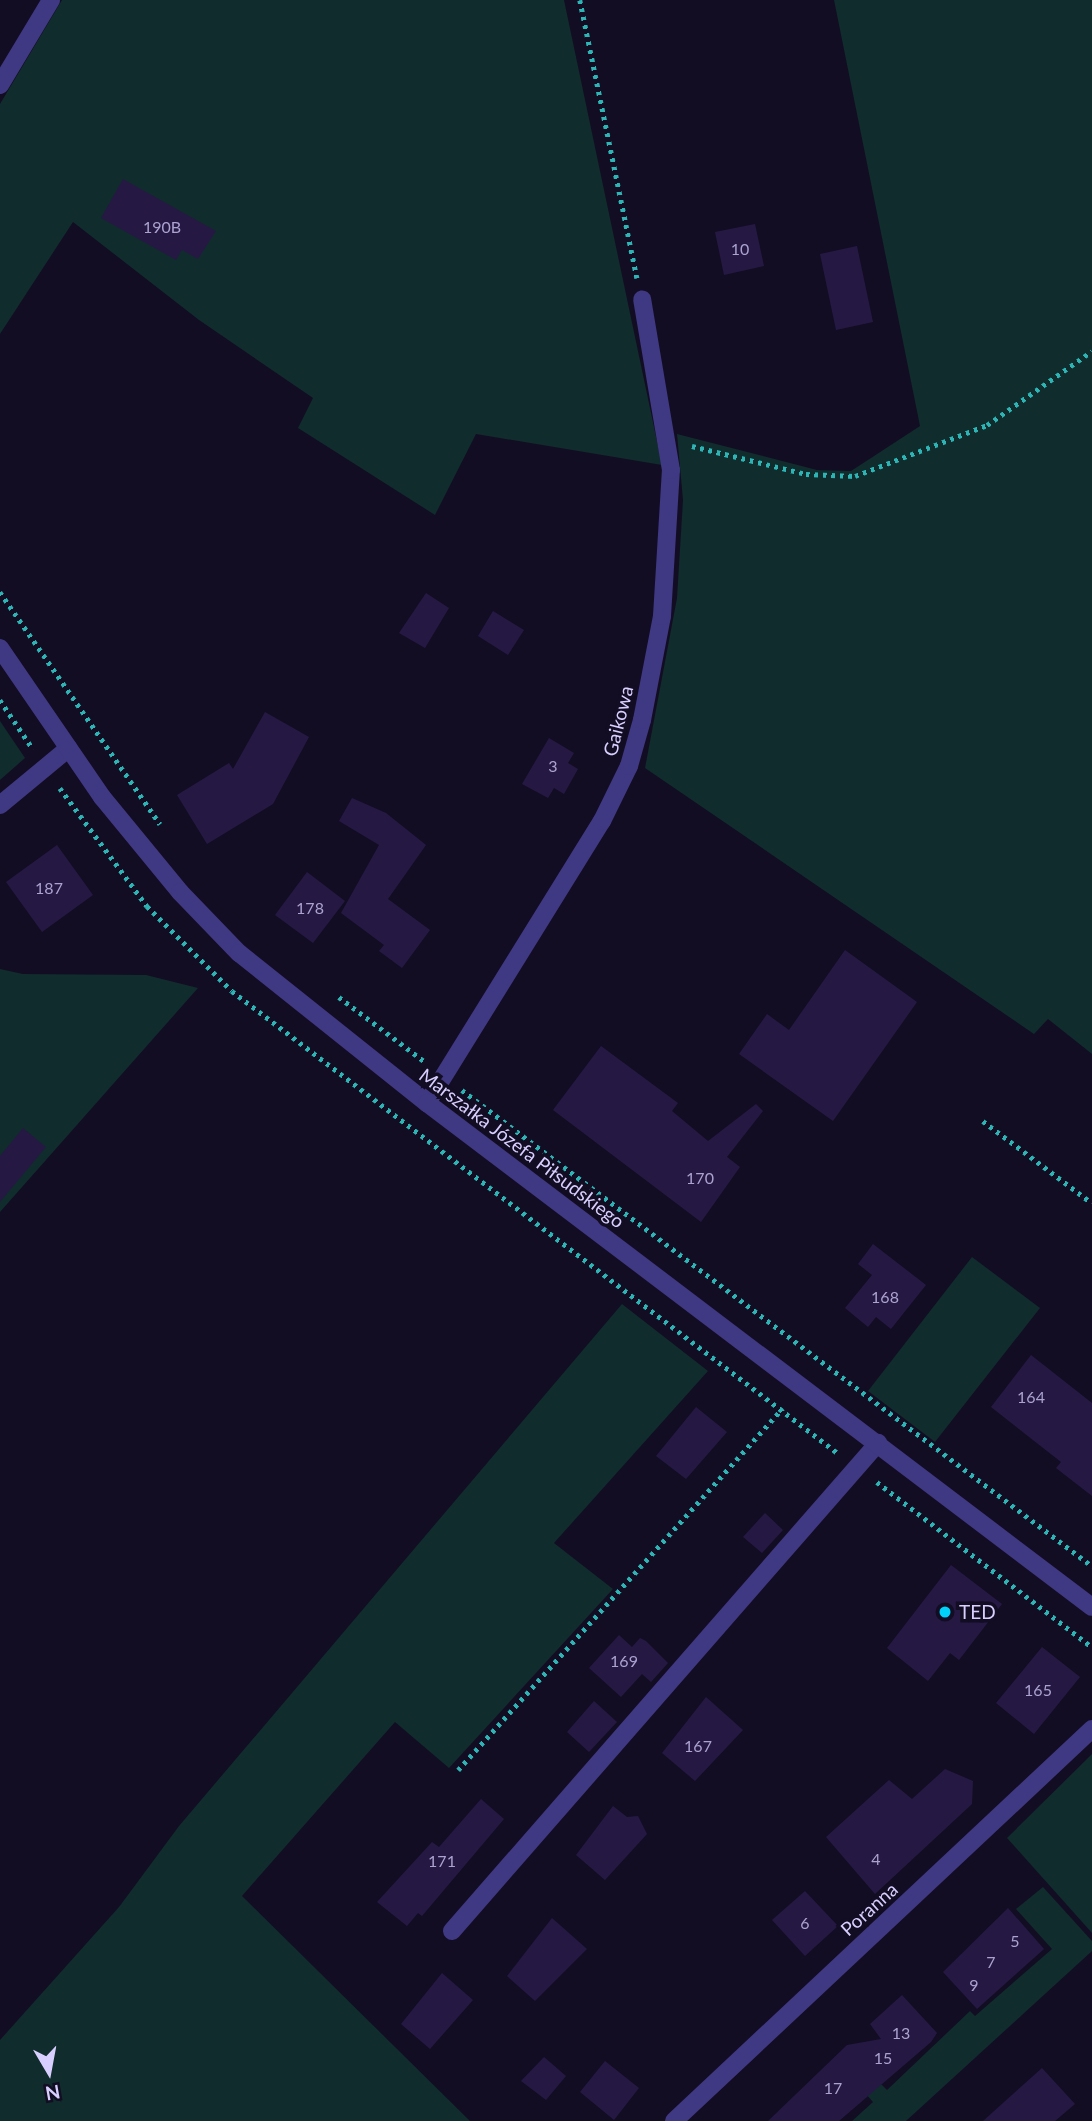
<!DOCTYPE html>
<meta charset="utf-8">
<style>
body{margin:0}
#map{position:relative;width:1092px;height:2121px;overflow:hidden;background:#120d23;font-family:Lato,sans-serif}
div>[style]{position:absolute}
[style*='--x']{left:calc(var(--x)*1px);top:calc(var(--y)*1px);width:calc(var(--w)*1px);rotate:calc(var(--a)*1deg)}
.green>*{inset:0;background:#102c2d}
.building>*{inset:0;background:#251944}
.path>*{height:4.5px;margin-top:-2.25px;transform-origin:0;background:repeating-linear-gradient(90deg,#2db5b6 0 3.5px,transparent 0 8.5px)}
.service>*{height:18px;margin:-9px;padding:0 9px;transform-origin:9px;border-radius:9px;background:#3f3882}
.minor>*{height:18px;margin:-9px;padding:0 9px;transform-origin:9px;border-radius:9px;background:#3f3882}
.tertiary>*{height:18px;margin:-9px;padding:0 9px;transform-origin:9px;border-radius:9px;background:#3f3882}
.dots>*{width:19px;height:19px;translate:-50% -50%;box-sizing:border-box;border:4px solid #120d23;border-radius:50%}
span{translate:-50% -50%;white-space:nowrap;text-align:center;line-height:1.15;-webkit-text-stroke:7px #120d23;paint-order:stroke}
.number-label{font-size:16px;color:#aba2d0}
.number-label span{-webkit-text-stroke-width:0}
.street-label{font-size:19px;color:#d8cfff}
.poi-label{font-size:19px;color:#d8cfff}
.left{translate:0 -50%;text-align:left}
.north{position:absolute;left:14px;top:2037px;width:70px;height:70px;-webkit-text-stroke:5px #120d23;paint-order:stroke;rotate:170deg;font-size:19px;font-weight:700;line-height:28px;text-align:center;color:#d8cfff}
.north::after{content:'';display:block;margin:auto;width:24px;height:32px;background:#d8cfff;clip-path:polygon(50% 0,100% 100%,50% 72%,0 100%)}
</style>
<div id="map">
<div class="green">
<i style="clip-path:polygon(62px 0,564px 0,662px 465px,476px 434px,435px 515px,298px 428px,313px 398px,199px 320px,73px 222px,0 334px,0 104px)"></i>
<i style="clip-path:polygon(834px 0,1092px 0,1092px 1054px,1048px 1019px,1034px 1034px,645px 768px,677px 598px,683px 500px,677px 434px,817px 470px,851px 471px,920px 426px)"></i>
<i style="clip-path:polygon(0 721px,25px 758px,0 780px)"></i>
<i style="clip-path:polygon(0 969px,23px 974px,146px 975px,198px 988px,0 1212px)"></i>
<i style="clip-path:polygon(972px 1257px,1040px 1308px,935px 1442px,868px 1391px)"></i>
<i style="clip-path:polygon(622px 1304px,708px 1371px,554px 1543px,613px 1589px,449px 1768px,395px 1722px,242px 1896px,470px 2121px,0 2121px,0 2040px,119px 1907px,179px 1826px)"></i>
<i style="clip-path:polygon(1092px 1754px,1092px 1933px,1007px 1838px)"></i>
<i style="clip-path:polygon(1043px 1887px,1092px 1941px,1092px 1951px,906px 2121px,852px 2121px,873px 2102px,865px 2093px,879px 2082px,887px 2090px,970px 2011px,975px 2016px,1052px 1949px,1016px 1909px)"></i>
</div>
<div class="building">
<i style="clip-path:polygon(123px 179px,216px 231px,198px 259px,182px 250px,176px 260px,101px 218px)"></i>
<i style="clip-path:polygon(755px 224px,764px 266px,724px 275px,715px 232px)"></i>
<i style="clip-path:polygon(857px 246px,873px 322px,836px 330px,820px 254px)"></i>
<i style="clip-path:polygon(426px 593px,449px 608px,425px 648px,399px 633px)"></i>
<i style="clip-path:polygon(493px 611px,524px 630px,508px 655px,478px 636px)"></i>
<i style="clip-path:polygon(265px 712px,309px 737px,273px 804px,207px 844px,177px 795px,229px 763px,233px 769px)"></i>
<i style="clip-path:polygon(549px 738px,574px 753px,568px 763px,578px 769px,564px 794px,554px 788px,548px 798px,522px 784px)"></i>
<i style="clip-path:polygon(352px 798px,386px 813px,426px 845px,388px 899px,430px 930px,402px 968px,379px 951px,384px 945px,341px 913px,379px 845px,339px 821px)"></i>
<i style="clip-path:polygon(57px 845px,93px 895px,42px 932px,6px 882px)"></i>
<i style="clip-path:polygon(307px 872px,345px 901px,313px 943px,275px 915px)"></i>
<i style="clip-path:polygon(845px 950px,917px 1002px,833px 1121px,739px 1054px,767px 1014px,789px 1030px)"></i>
<i style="clip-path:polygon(601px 1046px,678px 1103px,672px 1111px,708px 1141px,756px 1104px,763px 1111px,727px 1157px,740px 1167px,701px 1222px,553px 1110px)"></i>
<i style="clip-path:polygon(23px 1128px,46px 1147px,0 1202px,0 1156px)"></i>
<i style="clip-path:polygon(873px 1244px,926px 1285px,891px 1329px,876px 1317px,868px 1327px,845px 1308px,872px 1275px,858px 1264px)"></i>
<i style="clip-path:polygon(1031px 1355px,1092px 1403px,1092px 1496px,1056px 1468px,1061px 1462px,991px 1407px)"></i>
<i style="clip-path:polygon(696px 1407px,727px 1432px,686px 1479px,656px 1456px)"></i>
<i style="clip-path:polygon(765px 1513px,783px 1530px,762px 1553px,743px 1537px)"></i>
<i style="clip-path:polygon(951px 1565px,1002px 1604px,959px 1660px,950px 1653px,928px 1681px,887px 1648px)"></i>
<i style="clip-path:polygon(619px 1635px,632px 1647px,640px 1638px,646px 1641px,668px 1663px,651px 1682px,642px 1674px,621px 1697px,589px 1668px)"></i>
<i style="clip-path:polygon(1042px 1647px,1080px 1677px,1034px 1734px,996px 1703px)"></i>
<i style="clip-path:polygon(706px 1697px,743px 1730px,695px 1781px,662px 1753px)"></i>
<i style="clip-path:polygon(594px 1701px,617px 1722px,589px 1752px,567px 1732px)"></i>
<i style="clip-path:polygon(945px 1769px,973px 1781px,972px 1804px,875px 1894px,826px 1837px,889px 1780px,912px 1799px)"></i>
<i style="clip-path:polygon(481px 1799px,504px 1819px,422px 1916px,418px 1913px,407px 1926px,377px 1902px,432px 1842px,439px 1847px)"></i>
<i style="clip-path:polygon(613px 1806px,627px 1817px,638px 1816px,647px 1834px,605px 1880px,576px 1855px)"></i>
<i style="clip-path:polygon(805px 1891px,838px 1926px,805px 1956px,772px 1920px)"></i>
<i style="clip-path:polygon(1008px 1908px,1044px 1949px,977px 2009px,943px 1972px)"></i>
<i style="clip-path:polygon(552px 1918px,587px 1949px,535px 2001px,507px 1976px)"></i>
<i style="clip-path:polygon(442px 1973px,473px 2000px,430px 2049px,401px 2024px)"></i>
<i style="clip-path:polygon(902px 1995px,937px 2033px,931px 2042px,839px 2121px,768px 2121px,847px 2045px,881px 2039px,870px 2024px)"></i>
<i style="clip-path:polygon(544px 2057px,566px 2076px,546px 2100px,521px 2081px)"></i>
<i style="clip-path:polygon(605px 2061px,639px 2088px,614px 2120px,580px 2092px)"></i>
<i style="clip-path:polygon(1042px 2068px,1075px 2104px,1055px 2121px,983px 2121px)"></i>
</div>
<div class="path">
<i style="--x:580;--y:0;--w:284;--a:78.4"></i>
<i style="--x:692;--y:446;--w:117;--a:13.8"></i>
<i style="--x:806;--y:474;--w:49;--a:2.3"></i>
<i style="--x:855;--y:476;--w:142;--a:-21.1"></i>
<i style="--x:987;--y:425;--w:128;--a:-35.2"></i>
<i style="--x:0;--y:592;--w:282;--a:55.4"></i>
<i style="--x:0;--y:700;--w:59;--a:56"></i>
<i style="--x:60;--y:788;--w:147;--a:53.6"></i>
<i style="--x:147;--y:906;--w:120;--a:45"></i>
<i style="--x:232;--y:991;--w:763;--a:37.34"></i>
<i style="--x:339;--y:997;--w:106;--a:37"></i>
<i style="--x:462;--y:1090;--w:790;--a:37.07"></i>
<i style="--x:983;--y:1121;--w:136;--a:37"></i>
<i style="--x:877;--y:1482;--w:271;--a:37.5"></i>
<i style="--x:458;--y:1770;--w:486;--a:-48.1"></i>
</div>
<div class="service">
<i style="--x:0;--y:85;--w:99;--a:-59"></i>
<i style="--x:427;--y:1103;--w:332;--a:-58.2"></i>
<i style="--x:602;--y:821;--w:61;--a:-63.9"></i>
<i style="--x:629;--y:766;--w:48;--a:-74.2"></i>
<i style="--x:642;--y:720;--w:106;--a:-79.1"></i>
<i style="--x:662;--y:616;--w:146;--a:-86.5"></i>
<i style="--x:671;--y:470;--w:173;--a:-99.6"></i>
</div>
<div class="minor">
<i style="--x:0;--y:805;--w:89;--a:-39.6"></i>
<i style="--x:452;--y:1931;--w:648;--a:-48.88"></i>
<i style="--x:674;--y:2121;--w:573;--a:-43.16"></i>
</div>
<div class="tertiary">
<i style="--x:0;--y:648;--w:181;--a:55.6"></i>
<i style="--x:102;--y:797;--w:123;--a:50.6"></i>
<i style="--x:180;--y:892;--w:85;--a:46"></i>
<i style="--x:239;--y:953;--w:241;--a:38.6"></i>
<i style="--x:427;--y:1103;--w:834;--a:37.16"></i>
</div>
<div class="dots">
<i style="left:945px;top:1612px;background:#00d2fa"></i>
</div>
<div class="number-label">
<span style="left:162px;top:227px">190B</span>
<span style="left:740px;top:249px">10</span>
<span style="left:553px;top:766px">3</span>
<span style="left:49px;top:888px">187</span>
<span style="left:310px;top:908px">178</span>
<span style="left:700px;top:1178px">170</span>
<span style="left:885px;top:1297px">168</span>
<span style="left:1031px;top:1397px">164</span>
<span style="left:624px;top:1661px">169</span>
<span style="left:1038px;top:1690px">165</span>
<span style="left:698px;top:1746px">167</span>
<span style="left:876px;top:1859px">4</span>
<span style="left:442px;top:1861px">171</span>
<span style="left:805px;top:1923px">6</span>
<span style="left:1015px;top:1941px">5</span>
<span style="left:991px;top:1962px">7</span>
<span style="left:974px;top:1985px">9</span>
<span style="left:901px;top:2033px">13</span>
<span style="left:883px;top:2058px">15</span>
<span style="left:833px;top:2088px">17</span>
</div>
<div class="street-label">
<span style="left:618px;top:721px;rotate:-76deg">Gaikowa</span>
<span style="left:522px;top:1148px;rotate:37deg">Marszałka Józefa Piłsudskiego</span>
<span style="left:869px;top:1909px;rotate:-42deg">Poranna</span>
</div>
<div class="poi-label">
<span class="left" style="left:959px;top:1612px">TED</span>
</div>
<div class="north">N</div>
</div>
